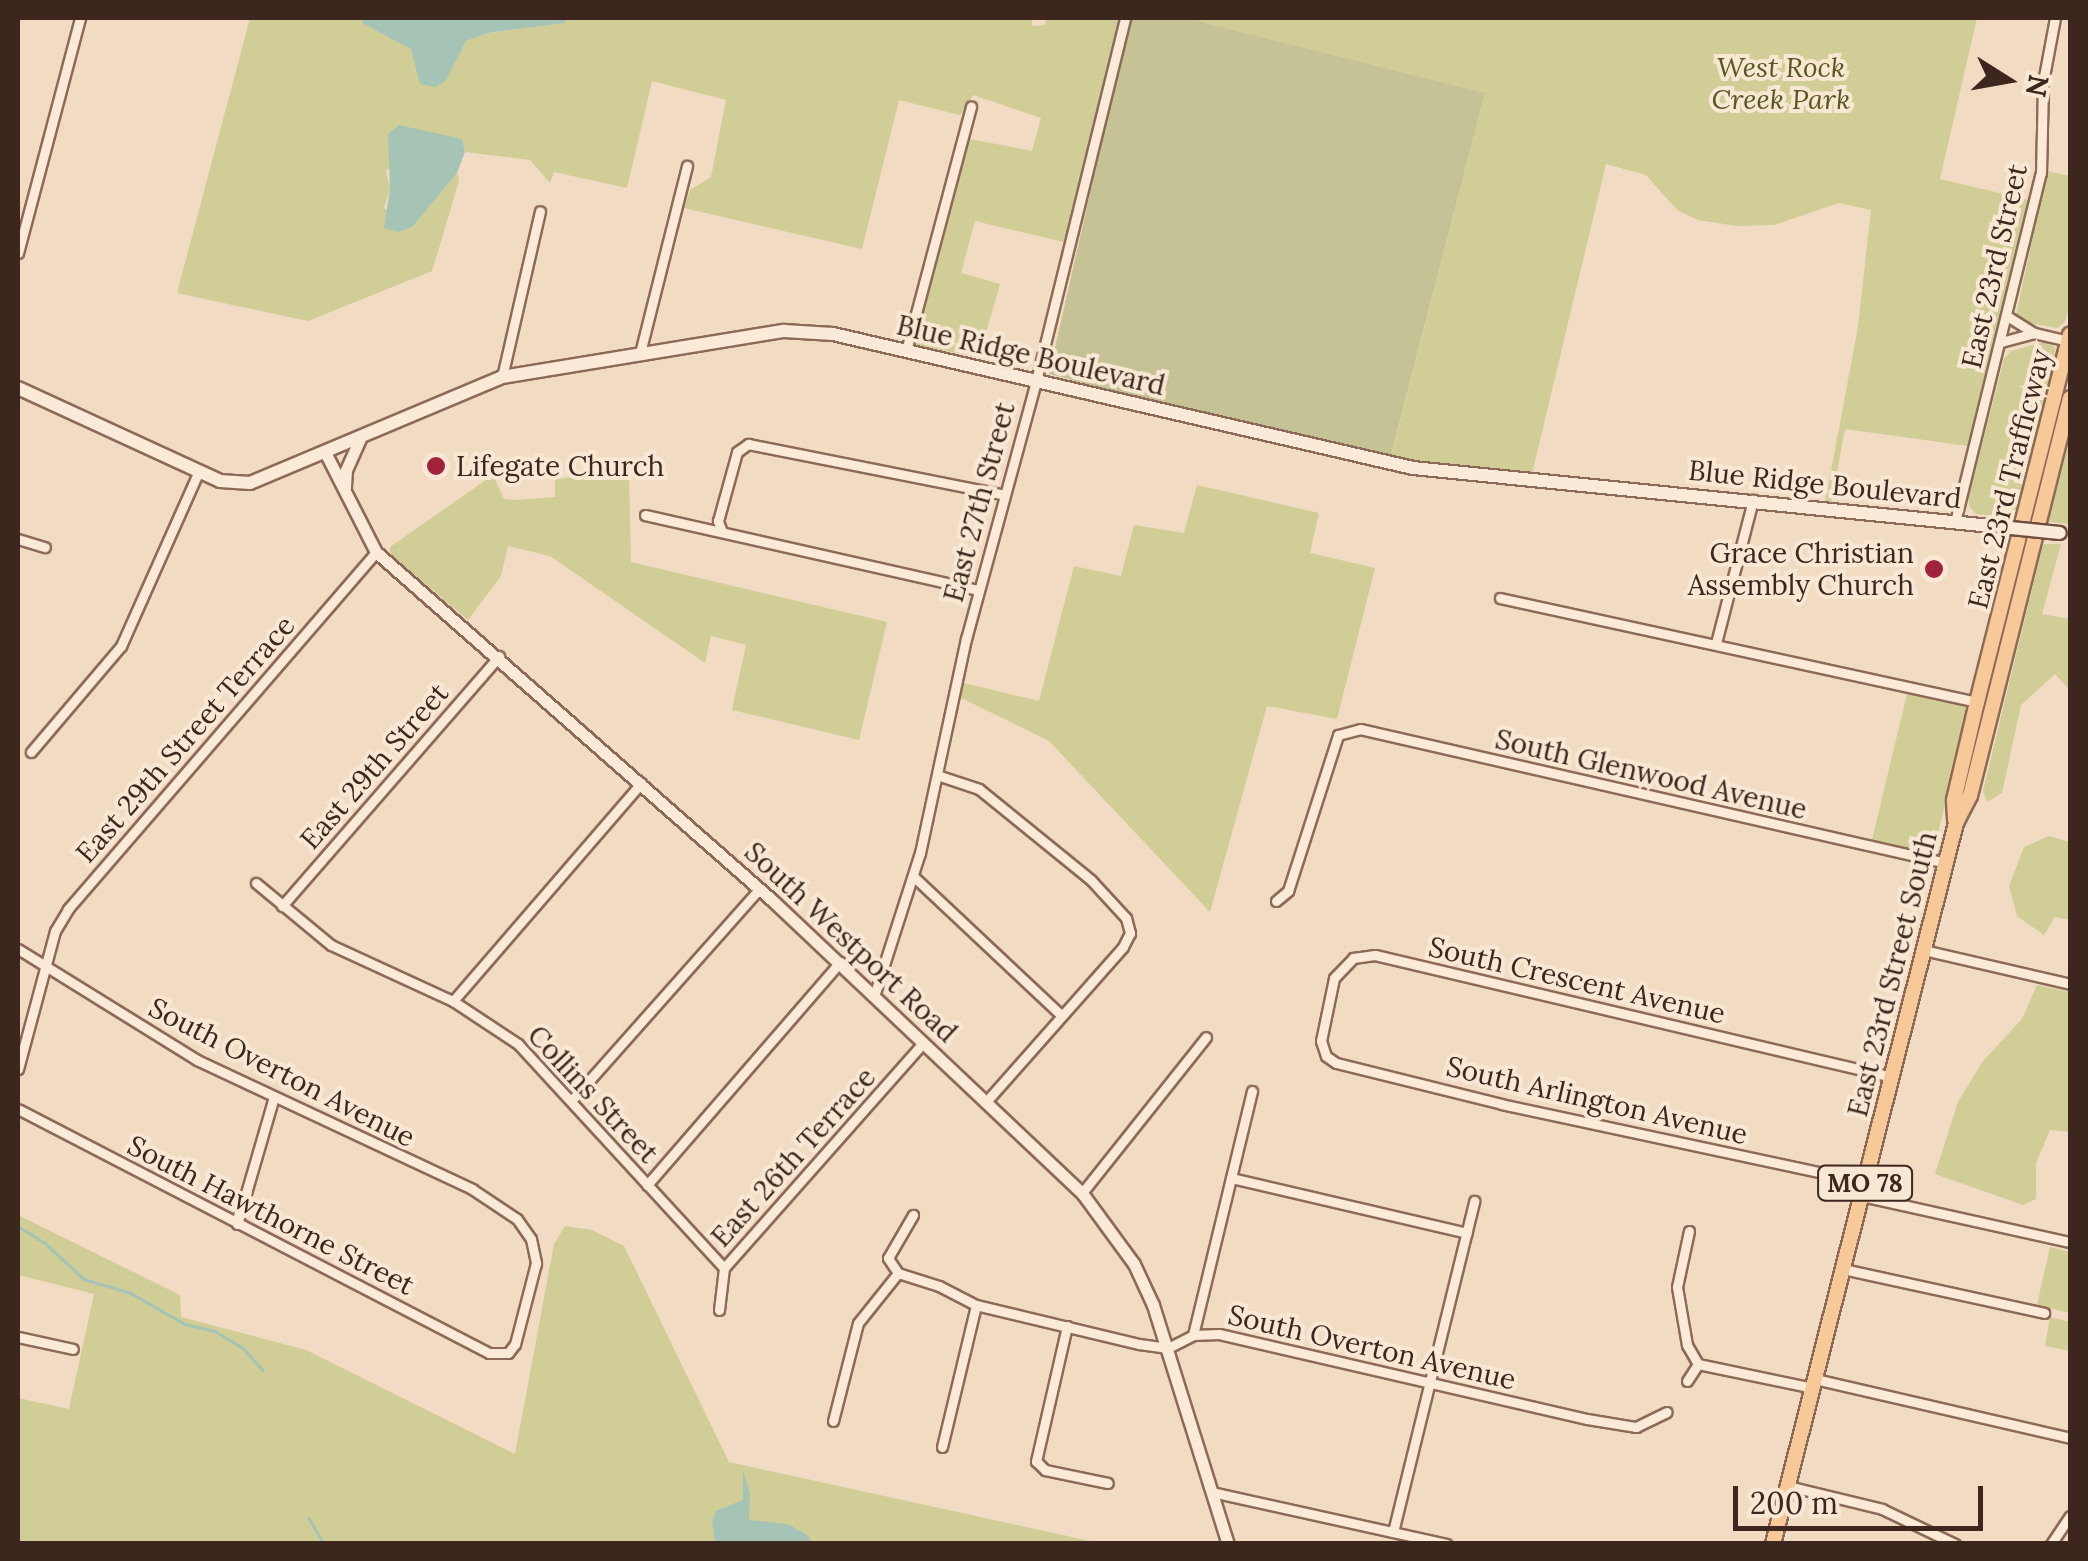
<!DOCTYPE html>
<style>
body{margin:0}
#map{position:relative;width:2088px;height:1561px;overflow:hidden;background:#f1dbc3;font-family:Lora,serif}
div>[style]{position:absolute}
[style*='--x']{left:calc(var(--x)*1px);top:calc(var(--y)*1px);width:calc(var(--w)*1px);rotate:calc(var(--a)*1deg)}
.green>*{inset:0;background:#d0cd96}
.cemetery>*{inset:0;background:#c5c295}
.water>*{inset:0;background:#a5c4b5}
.stream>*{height:2.5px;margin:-1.25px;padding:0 1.25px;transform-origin:1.25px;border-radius:1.25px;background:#a5c4b5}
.roads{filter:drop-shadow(2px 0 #8d6a58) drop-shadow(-2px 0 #8d6a58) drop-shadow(0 2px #8d6a58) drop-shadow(0 -2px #8d6a58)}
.minor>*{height:9px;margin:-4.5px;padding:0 4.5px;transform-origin:4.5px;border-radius:4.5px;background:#fbead7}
.tertiary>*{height:11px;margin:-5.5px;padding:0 5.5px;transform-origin:5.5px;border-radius:5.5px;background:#fbead7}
.secondary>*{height:12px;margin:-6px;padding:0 6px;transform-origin:6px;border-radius:6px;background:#fbead7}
.primary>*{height:14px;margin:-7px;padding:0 7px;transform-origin:7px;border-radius:7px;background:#f7c898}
.bridges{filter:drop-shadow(2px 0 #6f4c3b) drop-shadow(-2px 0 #6f4c3b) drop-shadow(0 2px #6f4c3b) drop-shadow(0 -2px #6f4c3b)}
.secondary-bridge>*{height:12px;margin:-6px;padding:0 6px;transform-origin:6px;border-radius:6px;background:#fbead7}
.dots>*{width:28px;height:28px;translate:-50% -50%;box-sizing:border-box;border:5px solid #f8e7d3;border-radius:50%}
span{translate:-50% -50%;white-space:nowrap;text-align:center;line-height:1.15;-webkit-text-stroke:8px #f8e7d3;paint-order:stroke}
.shield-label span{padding:2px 8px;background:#f8e7d3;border:2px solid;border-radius:8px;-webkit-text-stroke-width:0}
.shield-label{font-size:25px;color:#3c261d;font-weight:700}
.park-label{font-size:28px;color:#565a22;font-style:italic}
.street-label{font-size:28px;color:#3c261d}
.poi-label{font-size:28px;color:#3c261d}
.left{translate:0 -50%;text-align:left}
.right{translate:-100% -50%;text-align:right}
.frame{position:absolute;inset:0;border:20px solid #3c261d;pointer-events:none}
.north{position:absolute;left:1958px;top:30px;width:100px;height:100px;-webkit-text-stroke:8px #f8e7d3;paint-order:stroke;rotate:101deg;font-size:28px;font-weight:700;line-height:40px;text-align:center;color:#3c261d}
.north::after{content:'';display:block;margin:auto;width:35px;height:45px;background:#3c261d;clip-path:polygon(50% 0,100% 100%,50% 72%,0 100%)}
.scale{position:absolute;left:1733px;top:1486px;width:250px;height:45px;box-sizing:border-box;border:5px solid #3c261d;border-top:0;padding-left:12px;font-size:30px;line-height:35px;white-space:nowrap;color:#3c261d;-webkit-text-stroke:8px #f8e7d3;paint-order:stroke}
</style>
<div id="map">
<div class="green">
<i style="clip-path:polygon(250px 18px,362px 18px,363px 23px,411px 49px,455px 59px,466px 41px,488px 33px,563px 23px,568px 18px,1032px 18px,1032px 26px,1045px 25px,1046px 18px,1119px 18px,1064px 242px,975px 221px,961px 273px,1000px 284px,979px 357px,914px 345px,970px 139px,1032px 151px,1041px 118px,973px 95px,960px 115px,899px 100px,862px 249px,684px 208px,690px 190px,711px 177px,726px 100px,652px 81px,627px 188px,554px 172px,550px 183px,530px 160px,465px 152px,462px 139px,386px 170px,390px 189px,384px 208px,411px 227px,457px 173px,459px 181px,432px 271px,308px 321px,177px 293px)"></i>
<i style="clip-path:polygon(1186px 18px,1977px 18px,1940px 179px,2029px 200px,1968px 446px,1845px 429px,1831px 504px,1825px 503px,1858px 327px,1871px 210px,1839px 203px,1774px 225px,1737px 226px,1698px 220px,1677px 210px,1646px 175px,1606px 164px,1532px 474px,1391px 457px,1485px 93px)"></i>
<i style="clip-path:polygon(2047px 171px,2070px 176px,2070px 303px,2065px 322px,2057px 328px,2024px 322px,2016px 315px)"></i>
<i style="clip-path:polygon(2044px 342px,2055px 347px,2056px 358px,2015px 518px,1976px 514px,1969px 506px,1969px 495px,2004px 359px,2011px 351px)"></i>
<i style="clip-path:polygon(2070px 438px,2070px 524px,2048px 522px)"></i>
<i style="clip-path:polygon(629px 472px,631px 562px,887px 622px,859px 740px,732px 710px,746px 645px,711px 636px,705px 663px,550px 556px,508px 546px,501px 576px,468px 620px,390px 554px,390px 547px,493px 475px,504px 499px,515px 500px,555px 497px,555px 479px)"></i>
<i style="clip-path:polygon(1197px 485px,1319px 513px,1310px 553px,1375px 568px,1337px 719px,1267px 706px,1210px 912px,1049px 741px,959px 697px,964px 683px,1039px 701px,1074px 566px,1121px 576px,1134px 525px,1184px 533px)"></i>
<i style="clip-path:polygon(2043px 544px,2061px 544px,2042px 614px,2070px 619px,2070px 690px,2055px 674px,2021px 705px,2002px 793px,1987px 802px,1983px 791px)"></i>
<i style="clip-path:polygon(1907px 694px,1964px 704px,1969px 715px,1932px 855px,1871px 844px)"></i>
<i style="clip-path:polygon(2049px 836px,2070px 842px,2070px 920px,2055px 917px,2044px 935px,2017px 916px,2009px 886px,2024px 847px)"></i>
<i style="clip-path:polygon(2037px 985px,2070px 992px,2070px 1132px,2050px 1130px,2036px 1163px,2036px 1199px,2023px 1205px,1935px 1174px,1958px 1102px,1983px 1061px,2022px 1019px)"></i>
<i style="clip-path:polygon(18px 1215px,180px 1295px,181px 1317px,306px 1350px,515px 1454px,554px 1244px,565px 1226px,592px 1230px,624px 1246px,729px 1462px,1099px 1543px,18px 1543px,18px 1398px,69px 1409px,94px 1294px,18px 1275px)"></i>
<i style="clip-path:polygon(2050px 1247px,2070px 1252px,2070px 1313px,2037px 1305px)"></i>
<i style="clip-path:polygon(2050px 1317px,2070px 1322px,2070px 1351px,2045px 1346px)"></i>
</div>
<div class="cemetery">
<i style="clip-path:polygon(1130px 18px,1186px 18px,1485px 93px,1389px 463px,1049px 374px)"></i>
</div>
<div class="water">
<i style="clip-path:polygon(362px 18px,568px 18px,564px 23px,488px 33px,466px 41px,446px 80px,436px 87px,420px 84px,411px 49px,362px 23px)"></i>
<i style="clip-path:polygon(399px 125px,462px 139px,465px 152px,457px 173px,412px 227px,398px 232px,384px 228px,390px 189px,388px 134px)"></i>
<i style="clip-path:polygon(743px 1470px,750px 1494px,749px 1520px,788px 1524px,807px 1535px,813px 1543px,715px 1543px,712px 1520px,716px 1511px,743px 1500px)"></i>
</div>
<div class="stream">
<i style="--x:18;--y:1226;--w:31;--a:32"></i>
<i style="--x:44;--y:1242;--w:54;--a:42.8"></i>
<i style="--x:84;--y:1279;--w:49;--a:16.6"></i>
<i style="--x:131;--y:1293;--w:62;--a:29.9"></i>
<i style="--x:185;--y:1324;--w:31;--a:13"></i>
<i style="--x:215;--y:1331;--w:33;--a:31"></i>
<i style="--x:243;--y:1348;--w:30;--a:48"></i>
<i style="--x:309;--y:1518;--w:30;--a:60"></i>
</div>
<div class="roads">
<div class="minor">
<i style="--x:18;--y:253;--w:243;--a:-75.2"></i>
<i style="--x:2007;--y:316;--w:32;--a:32"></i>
<i style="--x:2001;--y:342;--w:34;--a:-15"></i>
<i style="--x:2034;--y:333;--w:36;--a:13"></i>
<i style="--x:906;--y:351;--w:253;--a:-75.1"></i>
<i style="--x:640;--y:353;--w:193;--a:-75.9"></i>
<i style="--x:502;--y:377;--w:170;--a:-77.1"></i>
<i style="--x:645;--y:515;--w:342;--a:12.7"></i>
<i style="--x:1955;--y:522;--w:359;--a:-76.2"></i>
<i style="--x:2041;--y:173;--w:91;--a:-88.7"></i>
<i style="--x:2043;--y:82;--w:65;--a:-79.4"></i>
<i style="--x:721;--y:529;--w:9;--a:-111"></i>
<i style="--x:718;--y:521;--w:72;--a:-74.6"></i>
<i style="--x:737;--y:452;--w:14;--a:-36"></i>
<i style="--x:748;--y:444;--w:262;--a:11.2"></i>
<i style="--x:18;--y:539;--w:28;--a:17"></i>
<i style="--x:1500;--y:598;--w:488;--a:12.3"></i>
<i style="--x:1716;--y:643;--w:148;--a:-75.5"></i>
<i style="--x:31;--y:752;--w:139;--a:-49.7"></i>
<i style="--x:121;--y:646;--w:192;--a:-66"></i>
<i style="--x:937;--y:775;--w:44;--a:18.4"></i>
<i style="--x:979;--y:789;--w:144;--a:39.1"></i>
<i style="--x:1091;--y:880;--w:52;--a:47.4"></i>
<i style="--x:1126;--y:918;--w:16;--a:75"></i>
<i style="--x:1130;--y:933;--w:16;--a:117"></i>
<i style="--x:1123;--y:947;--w:207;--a:131.5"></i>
<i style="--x:913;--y:876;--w:203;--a:43.2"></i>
<i style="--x:256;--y:883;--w:97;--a:39.6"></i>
<i style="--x:331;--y:945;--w:134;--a:24.7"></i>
<i style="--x:453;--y:1001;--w:78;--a:33.5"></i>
<i style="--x:518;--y:1044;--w:304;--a:47.4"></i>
<i style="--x:1276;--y:901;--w:16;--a:-40"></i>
<i style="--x:1288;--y:891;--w:164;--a:-72.2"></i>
<i style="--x:1338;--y:735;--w:23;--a:-15"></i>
<i style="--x:1360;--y:729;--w:601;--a:12.88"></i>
<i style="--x:282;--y:906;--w:331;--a:-49"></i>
<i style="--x:18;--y:949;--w:211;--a:31.8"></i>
<i style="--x:197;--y:1060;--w:304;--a:25.1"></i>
<i style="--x:472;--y:1189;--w:54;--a:33.7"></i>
<i style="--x:517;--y:1219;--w:24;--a:55"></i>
<i style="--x:531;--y:1239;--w:25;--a:78"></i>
<i style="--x:536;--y:1263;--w:84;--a:104.5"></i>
<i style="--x:515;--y:1344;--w:11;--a:128"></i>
<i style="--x:508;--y:1353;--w:19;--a:180"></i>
<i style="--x:489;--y:1353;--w:530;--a:-152.61"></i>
<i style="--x:1923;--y:950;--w:151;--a:13"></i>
<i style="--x:874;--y:996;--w:150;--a:-72.2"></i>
<i style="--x:920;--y:853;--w:219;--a:-77.9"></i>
<i style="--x:966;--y:639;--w:267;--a:-74.8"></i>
<i style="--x:1036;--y:381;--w:374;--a:-76.2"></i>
<i style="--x:453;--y:1001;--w:288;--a:-49.2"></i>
<i style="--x:18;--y:1069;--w:143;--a:-75"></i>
<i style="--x:55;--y:931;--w:26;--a:-59"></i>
<i style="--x:68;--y:909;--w:472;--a:-49.2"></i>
<i style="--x:571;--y:1101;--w:283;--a:-48.4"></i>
<i style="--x:1231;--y:1178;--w:242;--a:13.1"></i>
<i style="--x:1865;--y:1182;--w:371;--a:-167.9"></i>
<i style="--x:1502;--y:1104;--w:171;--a:-166.1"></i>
<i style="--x:1336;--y:1063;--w:12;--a:-145"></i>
<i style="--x:1326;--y:1056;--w:16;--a:-108"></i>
<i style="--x:1321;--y:1041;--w:64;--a:-78.3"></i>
<i style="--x:1334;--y:978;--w:28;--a:-46"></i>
<i style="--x:1353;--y:958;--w:22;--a:-8"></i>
<i style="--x:1375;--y:955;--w:531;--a:13.28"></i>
<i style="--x:647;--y:1185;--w:295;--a:-49.1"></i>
<i style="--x:1082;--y:1193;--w:199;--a:-51.5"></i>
<i style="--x:1862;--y:1196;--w:213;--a:12.5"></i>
<i style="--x:237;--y:1224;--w:132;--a:-73.8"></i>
<i style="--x:1689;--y:1231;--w:57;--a:102.1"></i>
<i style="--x:1677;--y:1287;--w:59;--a:80.2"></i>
<i style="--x:1687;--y:1345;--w:22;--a:60"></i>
<i style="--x:1843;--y:1269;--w:206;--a:12.3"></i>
<i style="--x:898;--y:1273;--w:43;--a:17.6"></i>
<i style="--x:939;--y:1286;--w:42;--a:27.2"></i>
<i style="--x:976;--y:1305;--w:168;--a:13.5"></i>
<i style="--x:1139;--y:1344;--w:29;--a:8"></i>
<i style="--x:1168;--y:1348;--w:28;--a:-27"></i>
<i style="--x:1193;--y:1335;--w:26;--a:-2"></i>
<i style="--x:1219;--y:1334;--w:378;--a:13"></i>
<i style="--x:1587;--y:1419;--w:50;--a:9.3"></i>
<i style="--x:1636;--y:1427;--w:34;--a:-26"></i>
<i style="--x:898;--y:1273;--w:18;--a:-124"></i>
<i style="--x:888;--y:1258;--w:50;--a:-59.8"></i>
<i style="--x:719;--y:1310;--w:42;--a:-83.2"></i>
<i style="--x:724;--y:1268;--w:300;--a:-48.5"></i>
<i style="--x:1067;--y:1326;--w:139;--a:102.9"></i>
<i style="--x:1036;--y:1461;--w:13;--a:45"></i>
<i style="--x:1045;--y:1470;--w:64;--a:11.7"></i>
<i style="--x:1193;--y:1335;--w:251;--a:-76.4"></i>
<i style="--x:18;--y:1337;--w:56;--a:12.3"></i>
<i style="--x:1698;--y:1364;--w:117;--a:11.8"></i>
<i style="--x:1815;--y:1379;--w:262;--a:13"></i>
<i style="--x:1687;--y:1381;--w:20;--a:-57"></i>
<i style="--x:833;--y:1421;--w:101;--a:-75.7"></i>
<i style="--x:858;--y:1323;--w:64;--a:-51.3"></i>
<i style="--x:942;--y:1447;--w:146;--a:-76.5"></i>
<i style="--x:1788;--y:1486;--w:97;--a:13.7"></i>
<i style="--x:1882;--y:1509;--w:81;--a:25.6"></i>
<i style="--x:1212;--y:1492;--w:240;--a:12.5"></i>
<i style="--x:1393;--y:1532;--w:341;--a:-76.2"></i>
<i style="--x:2051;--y:1544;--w:34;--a:-56"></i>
</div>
<div class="tertiary">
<i style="--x:326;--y:454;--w:110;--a:63"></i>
<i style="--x:376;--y:552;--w:529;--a:41.32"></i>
<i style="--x:773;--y:901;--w:425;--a:43.4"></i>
<i style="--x:1082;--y:1193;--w:88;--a:53.8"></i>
<i style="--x:1134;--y:1264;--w:45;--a:65.1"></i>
<i style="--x:1153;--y:1305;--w:250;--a:72.6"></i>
<i style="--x:345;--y:487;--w:17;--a:-87"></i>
<i style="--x:346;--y:470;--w:34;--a:-66"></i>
</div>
<div class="secondary">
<i style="--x:18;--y:388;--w:222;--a:24.7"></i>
<i style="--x:220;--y:481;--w:30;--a:4"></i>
<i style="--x:250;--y:483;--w:273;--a:-22.8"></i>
<i style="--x:502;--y:377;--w:286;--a:-9.3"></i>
<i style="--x:784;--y:331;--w:49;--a:3.5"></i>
<i style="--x:833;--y:334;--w:595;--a:13.01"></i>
<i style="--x:1413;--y:468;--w:591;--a:5.73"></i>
</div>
<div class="primary">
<i style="--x:1955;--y:820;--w:20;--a:-93"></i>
<i style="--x:1954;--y:800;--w:101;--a:-76.8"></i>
<i style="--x:1977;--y:702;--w:379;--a:-75.8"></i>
<i style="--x:1773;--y:1544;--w:744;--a:-75.76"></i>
<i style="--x:1956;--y:823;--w:30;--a:-63"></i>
<i style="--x:1970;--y:796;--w:410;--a:-75.9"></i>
</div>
</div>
<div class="bridges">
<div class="secondary-bridge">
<i style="--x:2001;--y:527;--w:59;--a:5.8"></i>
</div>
</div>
<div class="dots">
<i style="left:436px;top:466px;background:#a1233b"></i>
<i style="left:1934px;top:569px;background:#a1233b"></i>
</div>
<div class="shield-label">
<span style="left:1865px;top:1183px">MO 78</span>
</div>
<div class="park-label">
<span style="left:1781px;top:83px">West Rock<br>Creek Park</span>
</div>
<div class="street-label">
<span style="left:1994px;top:266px;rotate:-77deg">East 23rd Street</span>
<span style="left:1031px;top:355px;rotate:13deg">Blue Ridge Boulevard</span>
<span style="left:2009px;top:479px;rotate:-76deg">East 23rd Trafficway</span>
<span style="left:1825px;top:484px;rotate:6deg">Blue Ridge Boulevard</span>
<span style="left:979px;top:502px;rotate:-75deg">East 27th Street</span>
<span style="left:185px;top:739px;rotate:-49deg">East 29th Street Terrace</span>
<span style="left:374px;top:766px;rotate:-49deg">East 29th Street</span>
<span style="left:1651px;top:774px;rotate:13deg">South Glenwood Avenue</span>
<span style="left:851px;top:942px;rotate:43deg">South Westport Road</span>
<span style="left:1892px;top:974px;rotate:-76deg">East 23rd Street South</span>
<span style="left:1577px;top:980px;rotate:13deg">South Crescent Avenue</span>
<span style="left:282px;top:1072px;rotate:27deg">South Overton Avenue</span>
<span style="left:593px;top:1094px;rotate:47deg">Collins Street</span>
<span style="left:1597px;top:1100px;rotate:13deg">South Arlington Avenue</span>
<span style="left:793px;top:1157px;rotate:-48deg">East 26th Terrace</span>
<span style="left:271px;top:1215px;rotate:27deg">South Hawthorne Street</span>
<span style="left:1372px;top:1347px;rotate:13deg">South Overton Avenue</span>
</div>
<div class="poi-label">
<span class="left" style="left:456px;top:466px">Lifegate Church</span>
<span class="right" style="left:1914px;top:569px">Grace Christian<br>Assembly Church</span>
</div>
<div class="frame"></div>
<div class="north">N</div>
<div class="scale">200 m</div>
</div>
